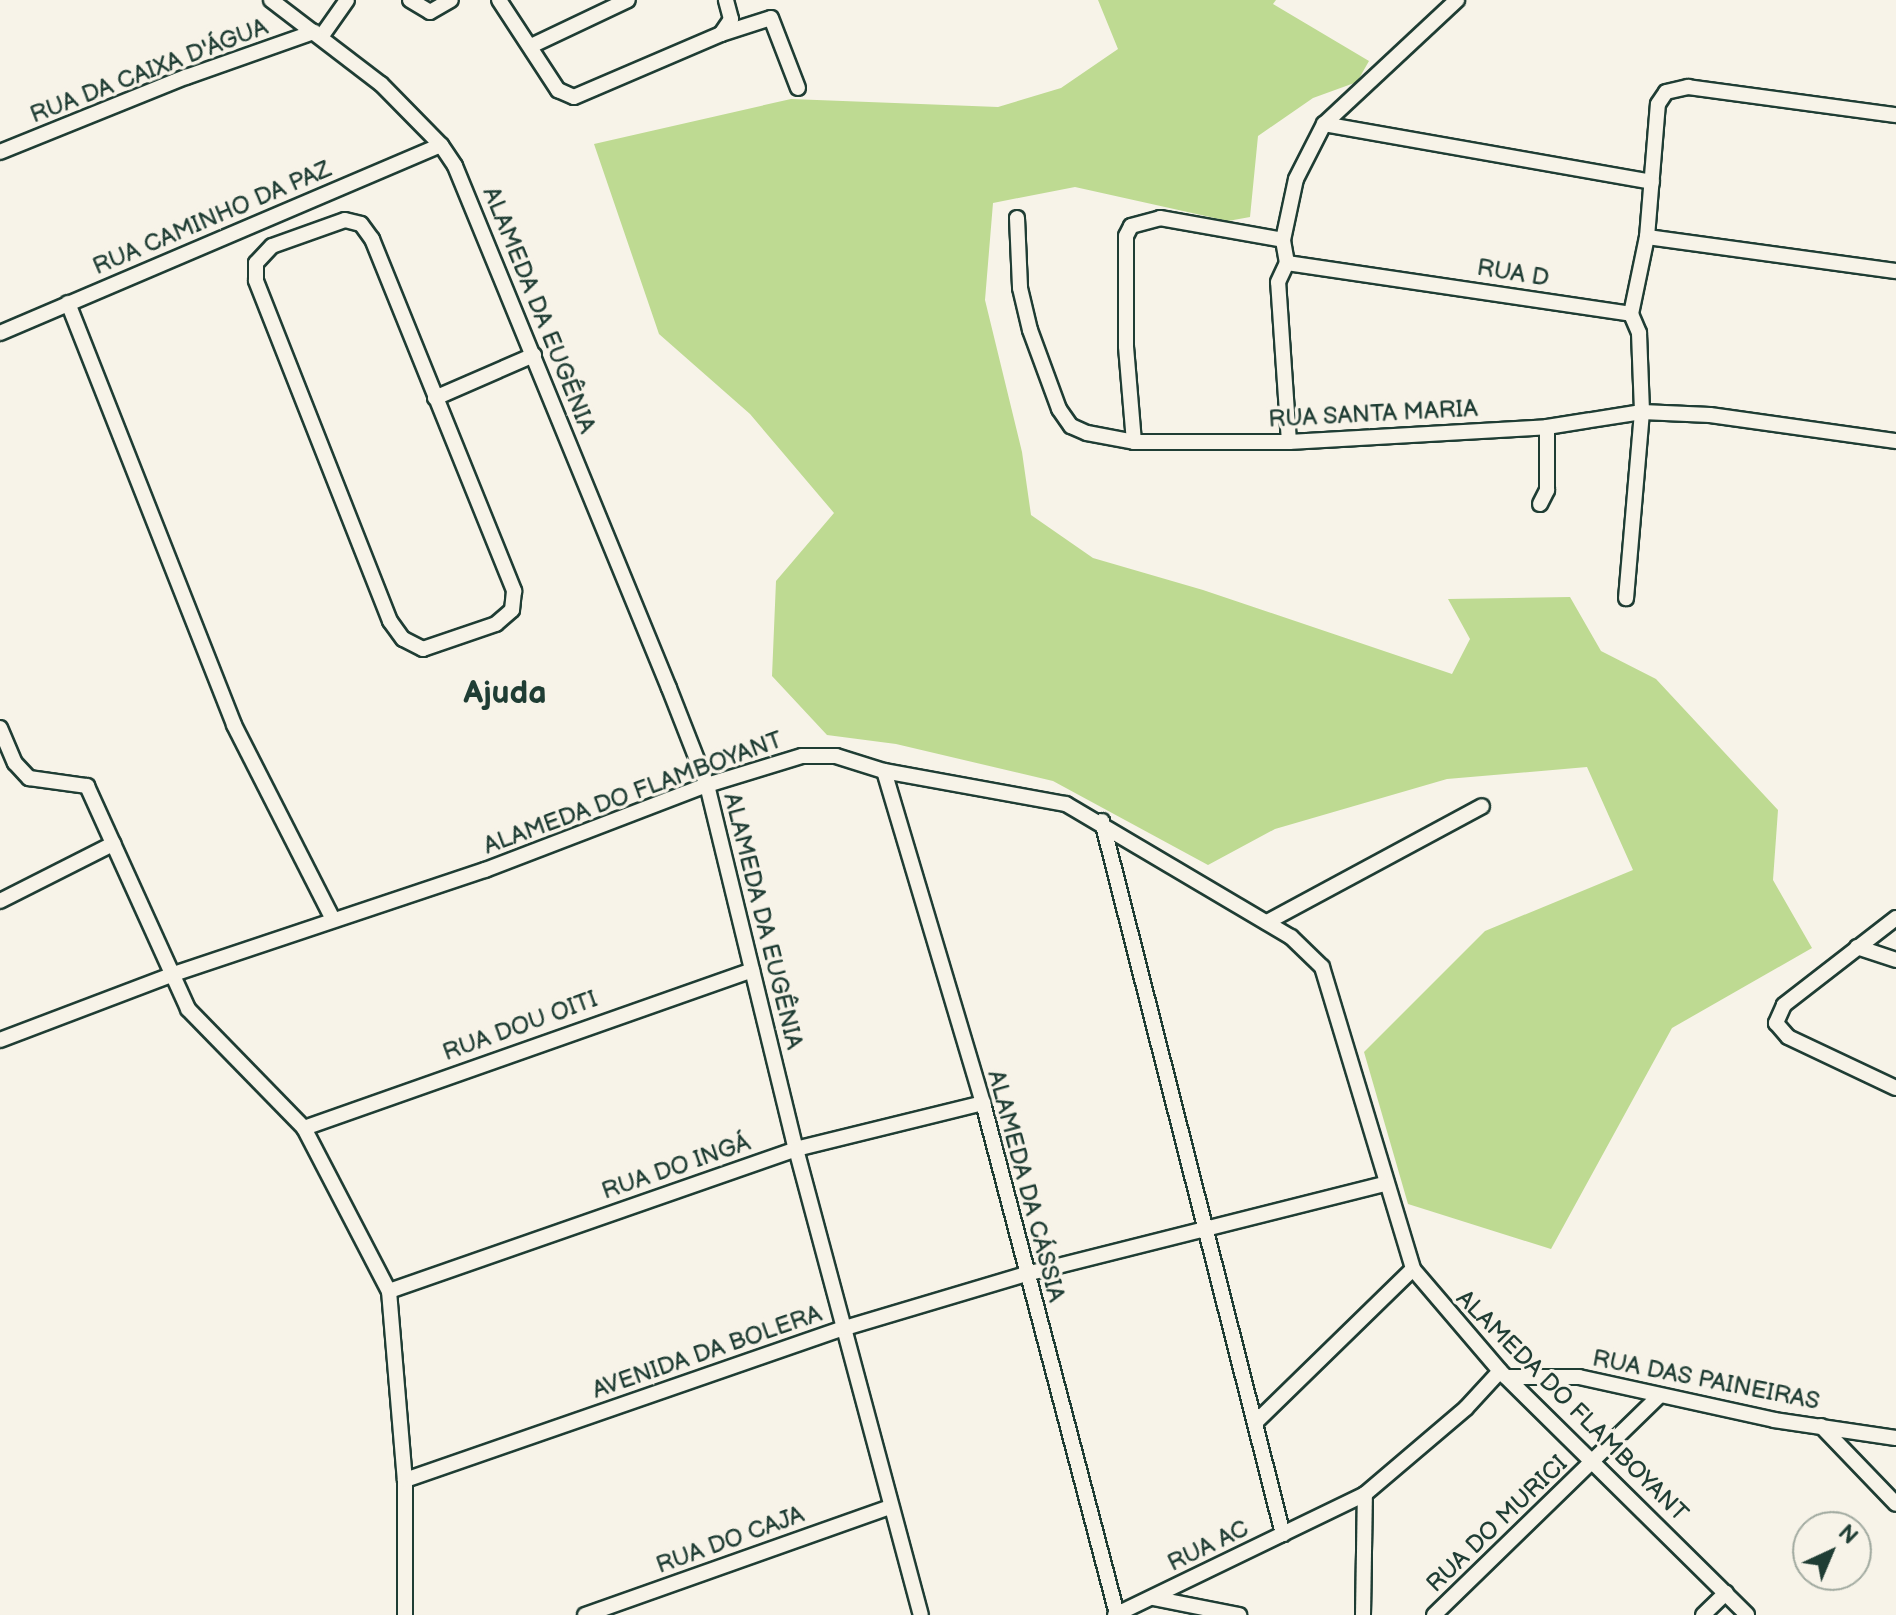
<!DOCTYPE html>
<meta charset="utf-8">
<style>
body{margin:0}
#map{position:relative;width:1896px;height:1615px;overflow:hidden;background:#f7f3e8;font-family:"Balsamiq Sans",sans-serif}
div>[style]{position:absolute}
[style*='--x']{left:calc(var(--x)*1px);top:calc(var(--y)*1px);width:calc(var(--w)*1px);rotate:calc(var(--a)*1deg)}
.green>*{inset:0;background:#beda92}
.roads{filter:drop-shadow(2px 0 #1f3d34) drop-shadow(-2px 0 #1f3d34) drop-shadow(0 2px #1f3d34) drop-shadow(0 -2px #1f3d34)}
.street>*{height:14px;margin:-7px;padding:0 7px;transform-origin:7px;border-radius:7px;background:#f7f3e8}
span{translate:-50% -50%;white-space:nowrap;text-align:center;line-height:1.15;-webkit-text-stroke:7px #f7f3e8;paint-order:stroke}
.street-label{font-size:24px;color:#1f3d34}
.district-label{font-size:32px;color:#1f3d34;font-weight:700}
.north{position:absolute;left:1792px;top:1511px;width:80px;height:80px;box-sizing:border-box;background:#f7f3e8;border:2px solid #a1aaa0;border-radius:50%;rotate:44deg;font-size:22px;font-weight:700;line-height:32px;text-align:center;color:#1f3d34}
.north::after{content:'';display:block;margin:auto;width:28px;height:36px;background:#1f3d34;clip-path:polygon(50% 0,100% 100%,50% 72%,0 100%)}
</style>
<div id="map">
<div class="green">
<i style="clip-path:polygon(1098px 0,1276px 0,1273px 4px,1369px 61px,1357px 82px,1313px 98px,1258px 136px,1250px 217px,1228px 221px,1075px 187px,993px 203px,985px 300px,1022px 452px,1031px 515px,1093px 558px,1203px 590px,1452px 674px,1470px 639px,1448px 599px,1570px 597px,1601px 651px,1656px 679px,1778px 810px,1773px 880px,1812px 948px,1672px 1028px,1551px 1249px,1408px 1204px,1364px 1052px,1485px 931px,1633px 870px,1587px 767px,1447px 779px,1275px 829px,1208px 865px,1053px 781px,896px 744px,827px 735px,772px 676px,776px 581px,834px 513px,750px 414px,659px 334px,594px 144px,791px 99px,998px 107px,1061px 88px,1118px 49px)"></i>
</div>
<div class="roads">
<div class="street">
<i style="--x:271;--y:0;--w:138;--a:37.4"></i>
<i style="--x:381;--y:84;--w:86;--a:45.5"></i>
<i style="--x:441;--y:145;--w:25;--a:56"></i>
<i style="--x:455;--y:166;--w:564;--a:67.71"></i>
<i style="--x:669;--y:688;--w:104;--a:68.6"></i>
<i style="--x:707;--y:785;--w:375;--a:76.3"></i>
<i style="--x:796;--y:1149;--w:482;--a:75"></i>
<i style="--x:410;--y:0;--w:23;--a:31"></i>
<i style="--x:430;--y:12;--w:24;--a:-30"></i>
<i style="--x:499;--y:0;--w:108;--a:56.8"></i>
<i style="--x:558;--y:90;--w:17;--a:24"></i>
<i style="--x:574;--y:97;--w:160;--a:-23.2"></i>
<i style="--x:721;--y:34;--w:18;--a:-56"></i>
<i style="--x:731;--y:19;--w:20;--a:-105"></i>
<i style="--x:721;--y:34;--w:52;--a:-17.7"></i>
<i style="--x:771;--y:18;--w:75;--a:68.9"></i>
<i style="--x:321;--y:37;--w:45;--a:-54.9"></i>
<i style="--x:531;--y:46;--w:107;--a:-25.4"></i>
<i style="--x:1324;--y:124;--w:333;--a:10"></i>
<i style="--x:0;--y:152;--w:201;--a:-22"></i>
<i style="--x:186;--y:77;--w:136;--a:-19.4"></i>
<i style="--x:1017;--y:218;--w:70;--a:87.5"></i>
<i style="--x:1020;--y:288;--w:43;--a:76.6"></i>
<i style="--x:1030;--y:330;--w:84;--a:69.8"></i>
<i style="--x:1059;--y:409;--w:21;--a:55"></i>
<i style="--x:1071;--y:426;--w:17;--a:24"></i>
<i style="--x:1087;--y:433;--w:48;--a:10.8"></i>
<i style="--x:1134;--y:442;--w:155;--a:0"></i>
<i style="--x:1289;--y:442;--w:258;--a:-3.3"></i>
<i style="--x:1547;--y:427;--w:96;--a:-9"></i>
<i style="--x:1642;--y:412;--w:68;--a:2.5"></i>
<i style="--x:1710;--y:415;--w:188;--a:8"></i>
<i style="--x:345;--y:220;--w:16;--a:14"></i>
<i style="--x:361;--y:224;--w:19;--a:54"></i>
<i style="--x:372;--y:239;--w:380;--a:68"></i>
<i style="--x:514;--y:591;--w:19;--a:96"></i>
<i style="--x:512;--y:610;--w:21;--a:139"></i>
<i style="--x:496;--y:624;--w:77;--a:161.1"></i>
<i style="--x:423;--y:649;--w:22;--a:-153"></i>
<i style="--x:403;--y:639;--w:22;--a:-126"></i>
<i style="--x:390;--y:621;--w:366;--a:-111.5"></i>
<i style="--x:256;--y:280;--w:17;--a:-90"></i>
<i style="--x:256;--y:263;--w:23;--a:-47"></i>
<i style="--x:272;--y:246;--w:77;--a:-19.6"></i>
<i style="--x:1647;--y:237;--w:133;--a:-85.3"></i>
<i style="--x:1658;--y:104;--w:14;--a:-56"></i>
<i style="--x:1666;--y:92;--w:23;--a:-13"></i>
<i style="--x:1688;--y:87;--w:210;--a:7.7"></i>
<i style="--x:1287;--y:263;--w:23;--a:-100"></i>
<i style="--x:1283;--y:240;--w:62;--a:-78"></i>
<i style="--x:1296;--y:179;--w:62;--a:-63"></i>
<i style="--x:1324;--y:124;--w:182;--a:-43"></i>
<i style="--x:68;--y:303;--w:453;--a:68.5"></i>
<i style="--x:234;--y:725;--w:218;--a:63"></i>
<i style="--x:1631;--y:314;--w:79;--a:-78.3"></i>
<i style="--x:1647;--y:237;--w:251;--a:7.8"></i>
<i style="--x:0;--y:333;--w:479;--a:-23.1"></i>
<i style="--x:435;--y:398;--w:108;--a:-23.5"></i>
<i style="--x:1134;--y:442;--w:96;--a:-94.8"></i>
<i style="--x:1126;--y:346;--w:110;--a:-90"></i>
<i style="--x:1126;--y:236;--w:11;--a:-63"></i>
<i style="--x:1131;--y:226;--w:30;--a:-15"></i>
<i style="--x:1160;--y:218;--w:125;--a:10.1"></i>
<i style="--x:1289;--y:442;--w:160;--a:-93.9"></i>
<i style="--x:1278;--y:282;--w:21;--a:-65"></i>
<i style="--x:1287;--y:263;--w:348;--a:8.4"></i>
<i style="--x:1631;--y:314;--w:21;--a:67"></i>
<i style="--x:1639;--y:333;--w:79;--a:87.8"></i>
<i style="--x:1642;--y:412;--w:187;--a:94.9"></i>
<i style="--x:1540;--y:504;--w:16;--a:-63"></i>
<i style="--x:1547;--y:490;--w:63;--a:-90"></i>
<i style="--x:0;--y:728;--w:38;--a:67"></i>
<i style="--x:15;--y:763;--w:21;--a:47"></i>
<i style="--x:29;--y:778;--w:59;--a:7.9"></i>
<i style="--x:87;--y:786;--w:245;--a:65.6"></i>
<i style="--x:188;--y:1009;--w:166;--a:45.7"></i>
<i style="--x:304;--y:1128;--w:184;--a:62.5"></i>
<i style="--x:389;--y:1291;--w:190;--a:85.2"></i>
<i style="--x:405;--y:1480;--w:135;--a:90"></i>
<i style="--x:884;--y:771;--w:346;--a:73.4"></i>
<i style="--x:983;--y:1103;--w:528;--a:75.31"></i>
<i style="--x:1102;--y:821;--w:736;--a:75.76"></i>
<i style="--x:0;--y:901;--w:127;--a:-26.8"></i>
<i style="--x:1896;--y:918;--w:142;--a:142.2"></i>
<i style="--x:1784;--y:1005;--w:20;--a:114"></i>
<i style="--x:1776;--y:1023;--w:18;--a:49"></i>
<i style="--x:1788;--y:1037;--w:119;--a:25.3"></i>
<i style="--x:1267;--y:922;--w:244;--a:-28.3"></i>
<i style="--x:1857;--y:947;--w:41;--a:18.4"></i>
<i style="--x:0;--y:1040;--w:186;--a:-20.8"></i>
<i style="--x:174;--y:974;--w:328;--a:-18.5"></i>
<i style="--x:485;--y:870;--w:238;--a:-21"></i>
<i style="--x:707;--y:785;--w:99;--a:-17"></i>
<i style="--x:802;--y:756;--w:34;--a:0"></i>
<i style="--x:836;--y:756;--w:50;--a:17.4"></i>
<i style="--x:884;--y:771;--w:185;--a:10.3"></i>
<i style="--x:1066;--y:804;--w:261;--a:30.6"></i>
<i style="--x:1291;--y:937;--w:43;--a:44.1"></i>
<i style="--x:1322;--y:967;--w:315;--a:73.2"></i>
<i style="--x:1413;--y:1269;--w:134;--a:49.5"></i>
<i style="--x:1500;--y:1371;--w:347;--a:44.6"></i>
<i style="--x:304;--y:1128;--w:475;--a:-19.4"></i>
<i style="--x:389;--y:1291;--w:431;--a:-19.2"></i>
<i style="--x:796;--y:1149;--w:193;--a:-13.8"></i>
<i style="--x:1506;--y:1377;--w:73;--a:0"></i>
<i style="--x:1579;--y:1377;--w:200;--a:12.4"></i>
<i style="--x:1774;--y:1420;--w:123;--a:8.4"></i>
<i style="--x:1258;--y:1420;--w:216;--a:-44.3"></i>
<i style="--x:1821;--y:1426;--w:108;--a:46.1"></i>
<i style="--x:405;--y:1480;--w:466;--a:-19.1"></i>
<i style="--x:845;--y:1328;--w:189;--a:-16.6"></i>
<i style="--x:1026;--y:1274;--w:369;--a:-14.1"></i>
<i style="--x:1153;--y:1598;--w:88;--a:11.2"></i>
<i style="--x:585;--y:1615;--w:324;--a:-19.5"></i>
<i style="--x:1115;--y:1615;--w:278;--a:-25.8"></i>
<i style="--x:1365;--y:1494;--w:133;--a:-40.4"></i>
<i style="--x:1466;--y:1408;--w:50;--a:-47.4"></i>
<i style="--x:1363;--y:1615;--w:121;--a:-89.1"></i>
<i style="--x:1434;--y:1615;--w:313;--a:-44.2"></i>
<i style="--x:1703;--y:1615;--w:32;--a:-44"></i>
</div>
</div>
<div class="street-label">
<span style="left:149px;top:71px;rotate:-21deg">RUA DA CAIXA D'ÁGUA</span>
<span style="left:212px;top:218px;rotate:-23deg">RUA CAMINHO DA PAZ</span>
<span style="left:1513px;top:273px;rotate:9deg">RUA D</span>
<span style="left:539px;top:310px;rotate:68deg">ALAMEDA DA EUGÊNIA</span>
<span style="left:1373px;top:414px;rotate:-3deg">RUA SANTA MARIA</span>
<span style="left:633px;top:793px;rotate:-20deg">ALAMEDA DO FLAMBOYANT</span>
<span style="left:763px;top:921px;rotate:76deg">ALAMEDA DA EUGÊNIA</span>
<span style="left:520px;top:1026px;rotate:-20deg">RUA DOU OITI</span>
<span style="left:676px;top:1167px;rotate:-19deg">RUA DO INGÁ</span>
<span style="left:1026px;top:1186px;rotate:75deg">ALAMEDA DA CÁSSIA</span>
<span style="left:707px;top:1352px;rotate:-19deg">AVENIDA DA BOLERA</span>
<span style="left:1706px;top:1380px;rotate:11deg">RUA DAS PAINEIRAS</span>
<span style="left:1572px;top:1406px;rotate:45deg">ALAMEDA DO FLAMBOYANT</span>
<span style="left:1497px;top:1524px;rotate:-44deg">RUA DO MURICI</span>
<span style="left:730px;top:1540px;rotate:-20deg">RUA DO CAJA</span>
<span style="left:1208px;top:1546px;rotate:-26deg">RUA AC</span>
</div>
<div class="district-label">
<span style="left:505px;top:694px">Ajuda</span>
</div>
<div class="north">N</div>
</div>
